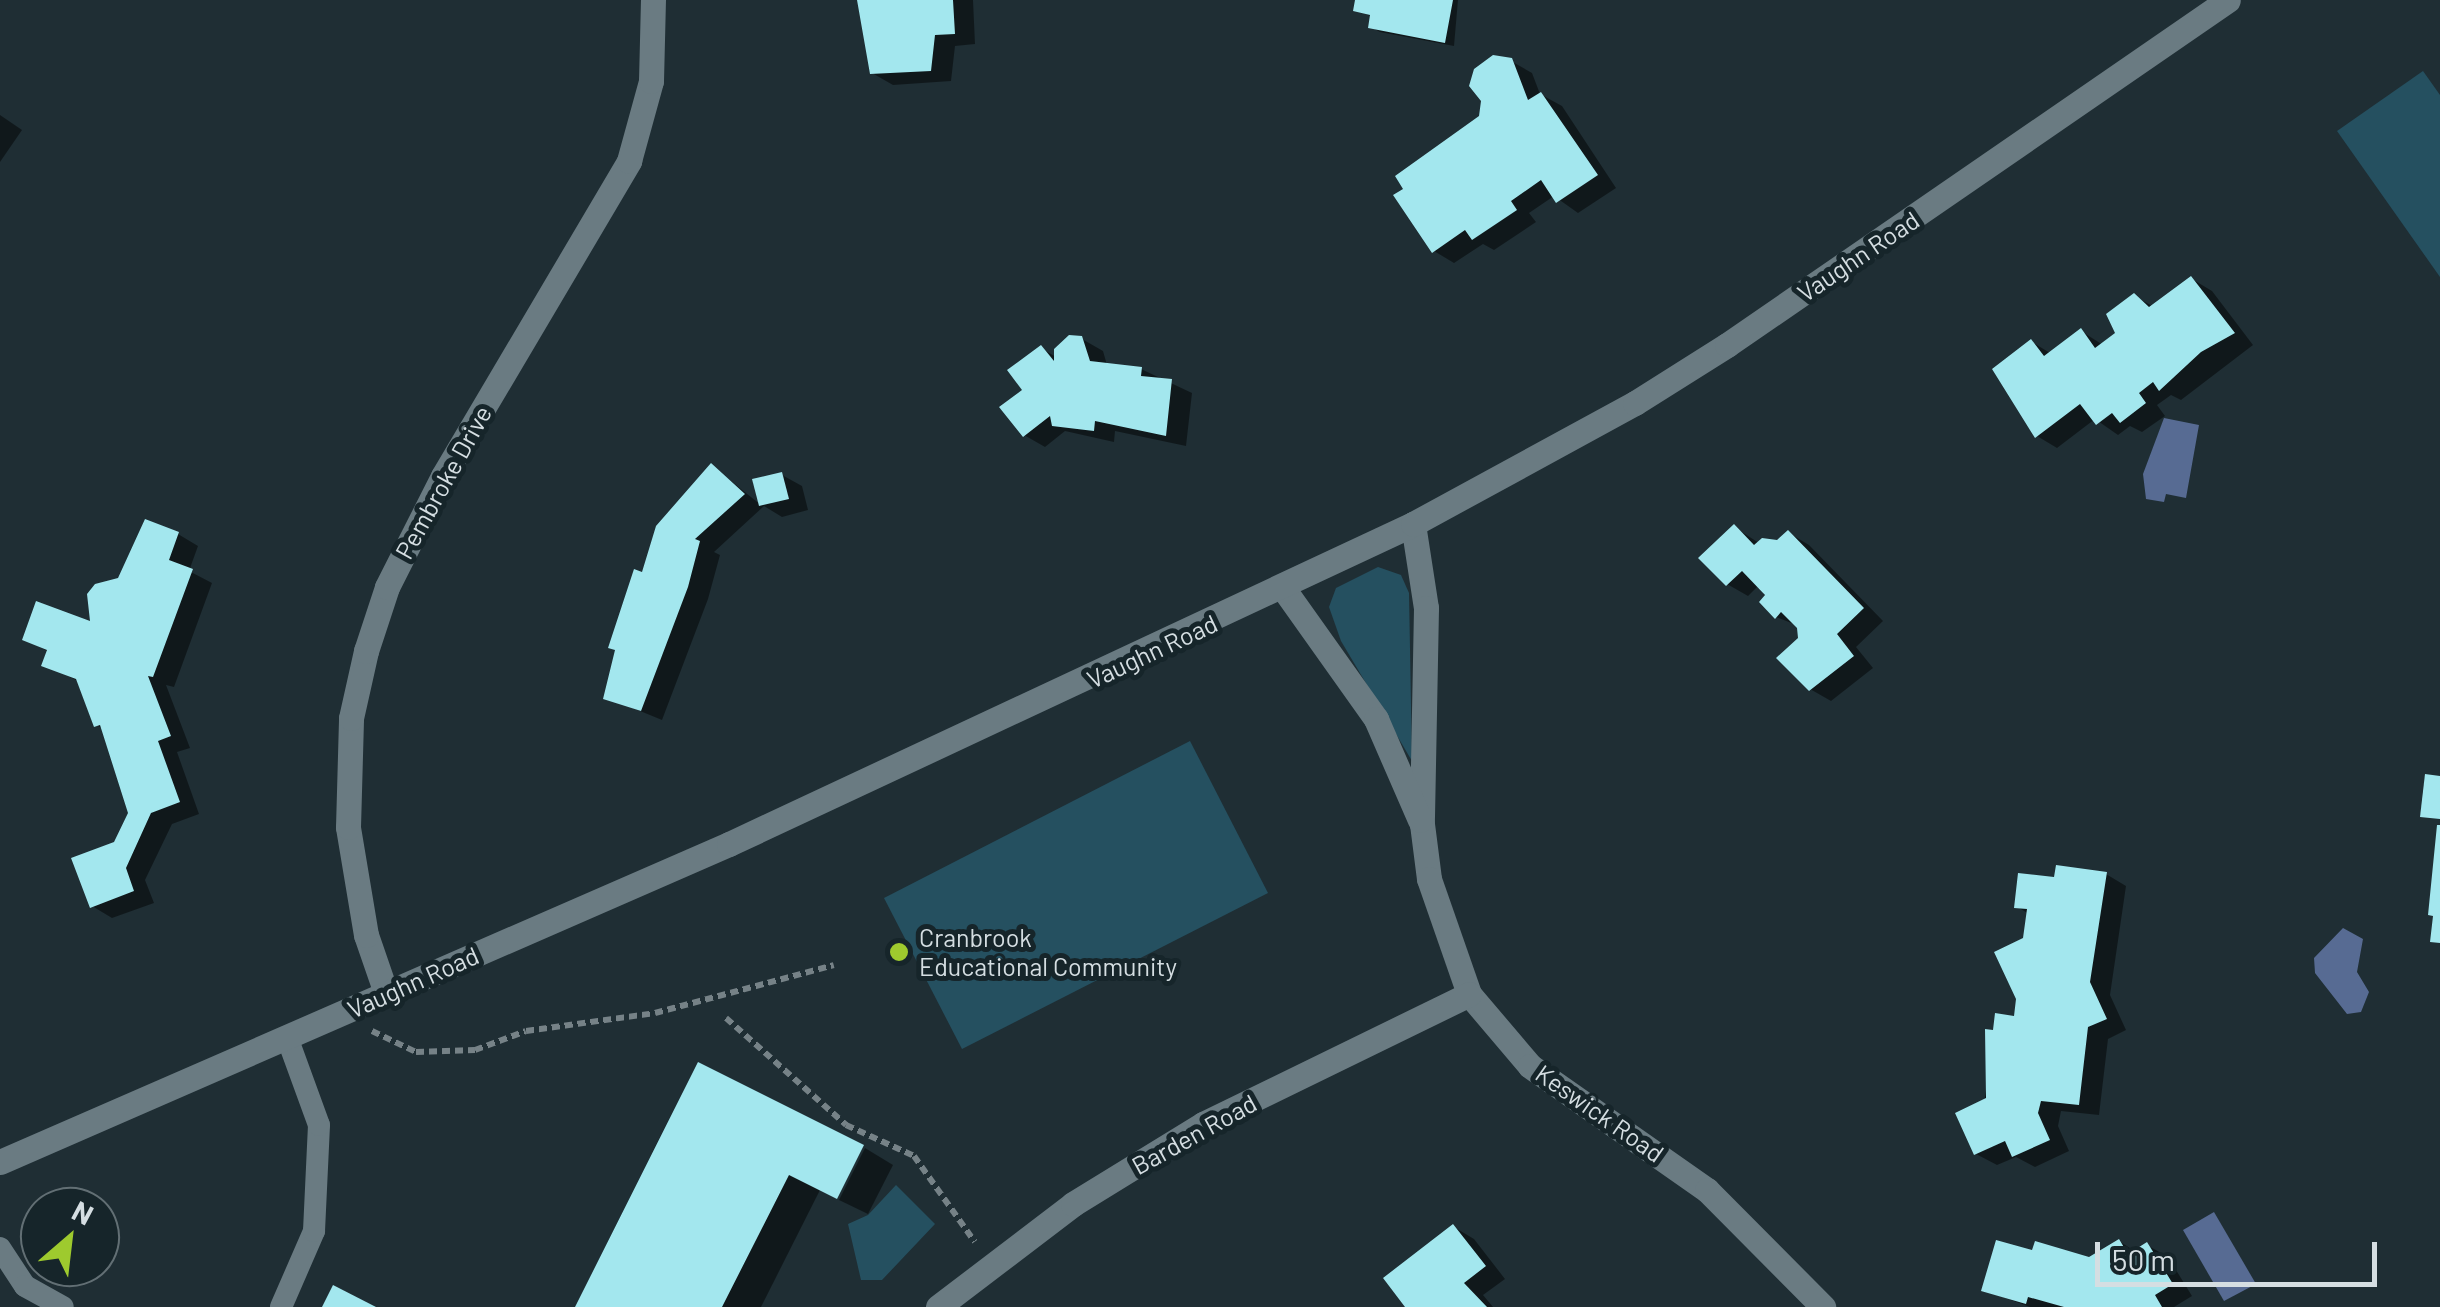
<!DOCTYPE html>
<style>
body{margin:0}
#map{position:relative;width:2440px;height:1307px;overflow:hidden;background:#1f2e34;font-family:Barlow,sans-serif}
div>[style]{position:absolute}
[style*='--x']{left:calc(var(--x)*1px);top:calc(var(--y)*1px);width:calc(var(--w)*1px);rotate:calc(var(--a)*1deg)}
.green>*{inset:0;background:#255060}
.water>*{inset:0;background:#576b93}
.shadow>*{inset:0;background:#0007}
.building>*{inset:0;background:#a3e7ee}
.path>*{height:6px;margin-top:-3px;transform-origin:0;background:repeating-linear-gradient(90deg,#768287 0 8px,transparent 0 13px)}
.lane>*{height:22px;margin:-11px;padding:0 11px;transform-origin:11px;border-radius:11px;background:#6a7b82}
.street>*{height:25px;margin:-12.5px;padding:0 12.5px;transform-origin:12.5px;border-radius:12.5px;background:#6a7b82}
.dots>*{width:28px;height:28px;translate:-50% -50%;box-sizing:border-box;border:5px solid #16252a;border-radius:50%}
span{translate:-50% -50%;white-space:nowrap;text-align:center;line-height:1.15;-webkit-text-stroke:10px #16252a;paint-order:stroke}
.street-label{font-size:25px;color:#d5dee2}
.poi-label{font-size:25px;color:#d5dee2}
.left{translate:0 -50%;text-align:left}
.north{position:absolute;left:20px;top:1187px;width:100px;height:100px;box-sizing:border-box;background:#16252a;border:2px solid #626f74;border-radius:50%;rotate:28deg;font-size:28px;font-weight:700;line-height:40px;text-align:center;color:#d5dee2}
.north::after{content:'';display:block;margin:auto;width:35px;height:45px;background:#9eca2e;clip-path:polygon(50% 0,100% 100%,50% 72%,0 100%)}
.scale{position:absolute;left:2095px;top:1242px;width:282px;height:45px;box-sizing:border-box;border:5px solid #d5dee2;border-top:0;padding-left:12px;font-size:30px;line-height:35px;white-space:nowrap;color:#d5dee2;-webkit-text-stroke:8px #16252a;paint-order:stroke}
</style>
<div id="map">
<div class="green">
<i style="clip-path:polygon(2423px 71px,2440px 95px,2440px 277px,2337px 131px)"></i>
<i style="clip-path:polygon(1378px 567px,1401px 575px,1409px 593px,1412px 761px,1341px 641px,1329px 607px,1336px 588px)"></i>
<i style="clip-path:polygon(1190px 741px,1268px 893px,962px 1049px,884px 898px)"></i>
<i style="clip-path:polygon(896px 1185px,935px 1224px,882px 1280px,861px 1280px,848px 1224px,868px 1215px)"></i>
</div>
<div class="water">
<i style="clip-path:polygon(2164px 418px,2199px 425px,2186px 498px,2166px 494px,2164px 502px,2146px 499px,2143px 474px)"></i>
<i style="clip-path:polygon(2343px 928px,2363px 939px,2357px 972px,2369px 992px,2361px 1012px,2347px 1014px,2315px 973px,2314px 958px)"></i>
<i style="clip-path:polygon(2214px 1212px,2256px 1284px,2224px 1301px,2183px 1230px)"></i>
</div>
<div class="shadow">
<i style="clip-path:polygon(860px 0,973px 0,975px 44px,955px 46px,951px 81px,893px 85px,872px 73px)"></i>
<i style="clip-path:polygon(1358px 0,1458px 0,1454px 46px,1380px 32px,1371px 27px,1373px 17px,1356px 10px)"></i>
<i style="clip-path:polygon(1511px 61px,1532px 73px,1540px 94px,1562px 106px,1616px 188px,1578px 213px,1554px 196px,1529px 213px,1536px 222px,1494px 250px,1483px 244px,1454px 263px,1434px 251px,1481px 117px)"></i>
<i style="clip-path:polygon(0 115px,22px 130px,0 162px)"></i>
<i style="clip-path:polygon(2192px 279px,2212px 291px,2253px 345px,2181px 400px,2171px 395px,2157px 405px,2165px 416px,2142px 432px,2130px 426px,2118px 435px,2095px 419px,2057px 448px,2037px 436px,2032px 342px,2050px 353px,2081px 331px,2103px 345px,2118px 334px,2134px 296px,2154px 307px)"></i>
<i style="clip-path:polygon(1082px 339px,1103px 351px,1107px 365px,1141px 369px,1192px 393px,1186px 446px,1115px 431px,1114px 442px,1065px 431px,1045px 447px,1024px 435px,1026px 390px,1041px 348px,1056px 357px)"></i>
<i style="clip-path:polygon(712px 466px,761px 505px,782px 475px,802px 486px,808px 510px,782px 517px,764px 506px,714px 552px,720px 555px,708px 599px,662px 720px,606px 697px,643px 575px)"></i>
<i style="clip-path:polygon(1734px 527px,1759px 543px,1778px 543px,1789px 533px,1809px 545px,1883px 621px,1856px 647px,1873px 668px,1831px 701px,1810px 689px,1799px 626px,1776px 617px,1759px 585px,1748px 596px,1727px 584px)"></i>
<i style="clip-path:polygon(178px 534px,198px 546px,189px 571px,212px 583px,174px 687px,166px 685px,190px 748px,177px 752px,199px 814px,172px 824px,145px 880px,154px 903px,112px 918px,92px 906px,131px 813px,105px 730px,96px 725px,80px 682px,44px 664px,49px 652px,25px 639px,93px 625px,120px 581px)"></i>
<i style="clip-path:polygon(2106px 874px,2126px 886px,2110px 995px,2126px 1030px,2108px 1039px,2099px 1115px,2061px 1111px,2058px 1126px,2069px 1151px,2035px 1167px,2016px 1157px,1997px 1165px,1976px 1154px,1995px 1032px,2016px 1019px,2029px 914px,2016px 906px,2056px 880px)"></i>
<i style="clip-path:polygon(699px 1065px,820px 1190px,761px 1307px,578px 1307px)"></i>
<i style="clip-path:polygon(865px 1148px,893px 1165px,868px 1214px,839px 1200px)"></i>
<i style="clip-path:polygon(1454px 1227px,1474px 1239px,1505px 1279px,1483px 1295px,1493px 1307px,1407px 1307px)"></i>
<i style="clip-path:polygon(2119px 1241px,2136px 1252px,2147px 1245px,2168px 1257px,2192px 1296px,2174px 1307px,2030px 1307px,1984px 1290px,2034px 1253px,2090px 1260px)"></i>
</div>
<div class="building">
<i style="clip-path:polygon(857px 0,953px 0,955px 34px,935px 35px,931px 71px,870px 74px)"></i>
<i style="clip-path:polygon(1355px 0,1453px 0,1445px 43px,1368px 28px,1370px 15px,1353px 11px)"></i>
<i style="clip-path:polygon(1493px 55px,1512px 58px,1528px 100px,1541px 92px,1598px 175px,1556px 203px,1541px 180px,1511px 201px,1517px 210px,1472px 240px,1465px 230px,1432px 253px,1393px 195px,1403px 189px,1395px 176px,1479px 116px,1481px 101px,1469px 86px,1474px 69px)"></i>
<i style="clip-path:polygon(2191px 276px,2235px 333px,2201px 352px,2159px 391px,2153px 382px,2139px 393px,2146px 403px,2120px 423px,2112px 413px,2096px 425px,2080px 404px,2035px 438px,1992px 369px,2031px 339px,2044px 356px,2081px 328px,2095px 348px,2115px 333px,2106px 314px,2134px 293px,2149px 307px)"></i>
<i style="clip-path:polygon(1069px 335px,1082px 336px,1090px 361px,1142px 367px,1141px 376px,1172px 379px,1166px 436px,1095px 421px,1094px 431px,1052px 426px,1050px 416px,1023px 437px,999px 407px,1022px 390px,1007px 370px,1041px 345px,1054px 361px,1054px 349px)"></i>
<i style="clip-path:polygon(711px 463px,745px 494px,695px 539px,700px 541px,688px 587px,641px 711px,603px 699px,615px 650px,608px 648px,634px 569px,642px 572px,656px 526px)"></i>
<i style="clip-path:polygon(782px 472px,789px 499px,759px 506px,752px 479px)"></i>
<i style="clip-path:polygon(145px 519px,179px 532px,169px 560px,193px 569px,153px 677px,148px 676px,171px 736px,158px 741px,180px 802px,151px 813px,126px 868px,134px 891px,90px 908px,71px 858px,114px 842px,128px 813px,100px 725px,94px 727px,76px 679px,41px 666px,47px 650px,22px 640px,36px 601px,90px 621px,87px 594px,95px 584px,118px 578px)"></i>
<i style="clip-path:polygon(1734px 524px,1754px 545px,1762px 538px,1777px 540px,1788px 530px,1864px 608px,1837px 634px,1854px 656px,1809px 691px,1776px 658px,1798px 638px,1797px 628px,1781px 612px,1775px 619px,1759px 602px,1765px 595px,1742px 571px,1726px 586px,1698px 558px)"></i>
<i style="clip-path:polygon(2425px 774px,2440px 776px,2440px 819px,2420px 817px)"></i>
<i style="clip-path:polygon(2437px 825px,2440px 825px,2440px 943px,2430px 942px,2433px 916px,2428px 915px)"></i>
<i style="clip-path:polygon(2056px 865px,2107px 872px,2090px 982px,2107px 1019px,2088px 1027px,2079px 1105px,2041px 1101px,2038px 1113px,2050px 1140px,2012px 1157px,2005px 1141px,1974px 1155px,1955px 1113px,1986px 1098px,1985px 1029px,1993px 1030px,1995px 1013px,2014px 1016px,2016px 999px,1994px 952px,2023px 938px,2027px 909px,2014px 908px,2018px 873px,2054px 877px)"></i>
<i style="clip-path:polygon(698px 1062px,864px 1145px,837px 1199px,789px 1175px,722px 1307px,575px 1307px)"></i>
<i style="clip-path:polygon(1453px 1224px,1486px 1266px,1464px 1283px,1487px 1307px,1405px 1307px,1383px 1278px)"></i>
<i style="clip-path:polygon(2119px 1239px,2128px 1254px,2147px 1242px,2173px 1284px,2155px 1295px,2162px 1307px,2064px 1307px,2028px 1297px,2026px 1304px,1981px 1291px,1996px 1240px,2032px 1250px,2035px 1241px,2089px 1257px)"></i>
<i style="clip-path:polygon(333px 1285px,376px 1307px,322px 1307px)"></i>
</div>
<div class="path">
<i style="--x:726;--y:1018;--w:161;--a:41.7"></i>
<i style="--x:846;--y:1125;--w:75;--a:24.5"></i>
<i style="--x:914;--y:1156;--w:105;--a:54.7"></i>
<i style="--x:372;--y:1031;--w:49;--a:25.5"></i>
<i style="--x:416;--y:1052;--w:59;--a:-1.9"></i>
<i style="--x:475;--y:1050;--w:54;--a:-20.4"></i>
<i style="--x:526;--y:1031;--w:130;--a:-7.9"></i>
<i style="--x:655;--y:1013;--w:185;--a:-15"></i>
</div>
<div class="lane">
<i style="--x:0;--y:1248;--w:45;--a:56.7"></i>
<i style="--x:25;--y:1286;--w:43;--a:28.9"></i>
<i style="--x:281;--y:1307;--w:83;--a:-66.5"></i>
<i style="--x:314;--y:1231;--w:106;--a:-87.3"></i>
<i style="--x:319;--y:1125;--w:94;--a:-110"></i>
</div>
<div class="street">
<i style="--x:1413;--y:524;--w:85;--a:81.2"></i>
<i style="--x:1426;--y:608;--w:216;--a:91.1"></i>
<i style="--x:1422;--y:824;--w:55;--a:82.7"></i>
<i style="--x:1429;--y:879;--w:122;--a:70.8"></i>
<i style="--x:1469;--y:994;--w:94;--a:49.7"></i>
<i style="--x:1530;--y:1066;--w:216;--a:35"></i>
<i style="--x:1707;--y:1190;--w:165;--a:45.2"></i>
<i style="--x:1283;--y:588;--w:161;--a:54.6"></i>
<i style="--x:1376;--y:719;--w:110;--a:66.5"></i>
<i style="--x:386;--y:993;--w:61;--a:-109"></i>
<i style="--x:366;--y:935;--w:109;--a:-99.5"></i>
<i style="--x:348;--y:827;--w:109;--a:-88.4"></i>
<i style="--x:351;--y:718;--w:69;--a:-77.4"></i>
<i style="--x:366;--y:651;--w:67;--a:-71.8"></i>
<i style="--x:387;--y:587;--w:124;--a:-63.2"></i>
<i style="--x:443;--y:476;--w:366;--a:-59.4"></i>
<i style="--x:629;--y:161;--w:83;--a:-74.6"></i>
<i style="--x:651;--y:81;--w:81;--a:-88.6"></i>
<i style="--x:0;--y:1162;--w:795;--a:-23.57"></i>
<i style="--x:729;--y:844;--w:755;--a:-25.07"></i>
<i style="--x:1413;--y:524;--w:253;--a:-28.6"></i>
<i style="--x:1635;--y:403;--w:109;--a:-32.2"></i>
<i style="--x:1727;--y:345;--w:608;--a:-34.55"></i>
<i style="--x:938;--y:1307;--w:170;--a:-37.3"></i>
<i style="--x:1073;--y:1204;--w:153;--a:-31.6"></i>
<i style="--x:1203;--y:1124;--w:296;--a:-26"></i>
</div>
<div class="dots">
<i style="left:899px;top:952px;background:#9eca2e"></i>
</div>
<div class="street-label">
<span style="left:1858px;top:256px;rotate:-34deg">Vaughn Road</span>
<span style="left:443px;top:482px;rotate:-61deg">Pembroke Drive</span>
<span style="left:1152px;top:651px;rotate:-25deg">Vaughn Road</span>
<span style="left:413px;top:982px;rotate:-24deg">Vaughn Road</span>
<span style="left:1600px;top:1113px;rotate:35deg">Keswick Road</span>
<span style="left:1194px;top:1134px;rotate:-29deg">Barden Road</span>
</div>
<div class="poi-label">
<span class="left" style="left:919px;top:952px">Cranbrook<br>Educational Community</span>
</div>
<div class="north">N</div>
<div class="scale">50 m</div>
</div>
